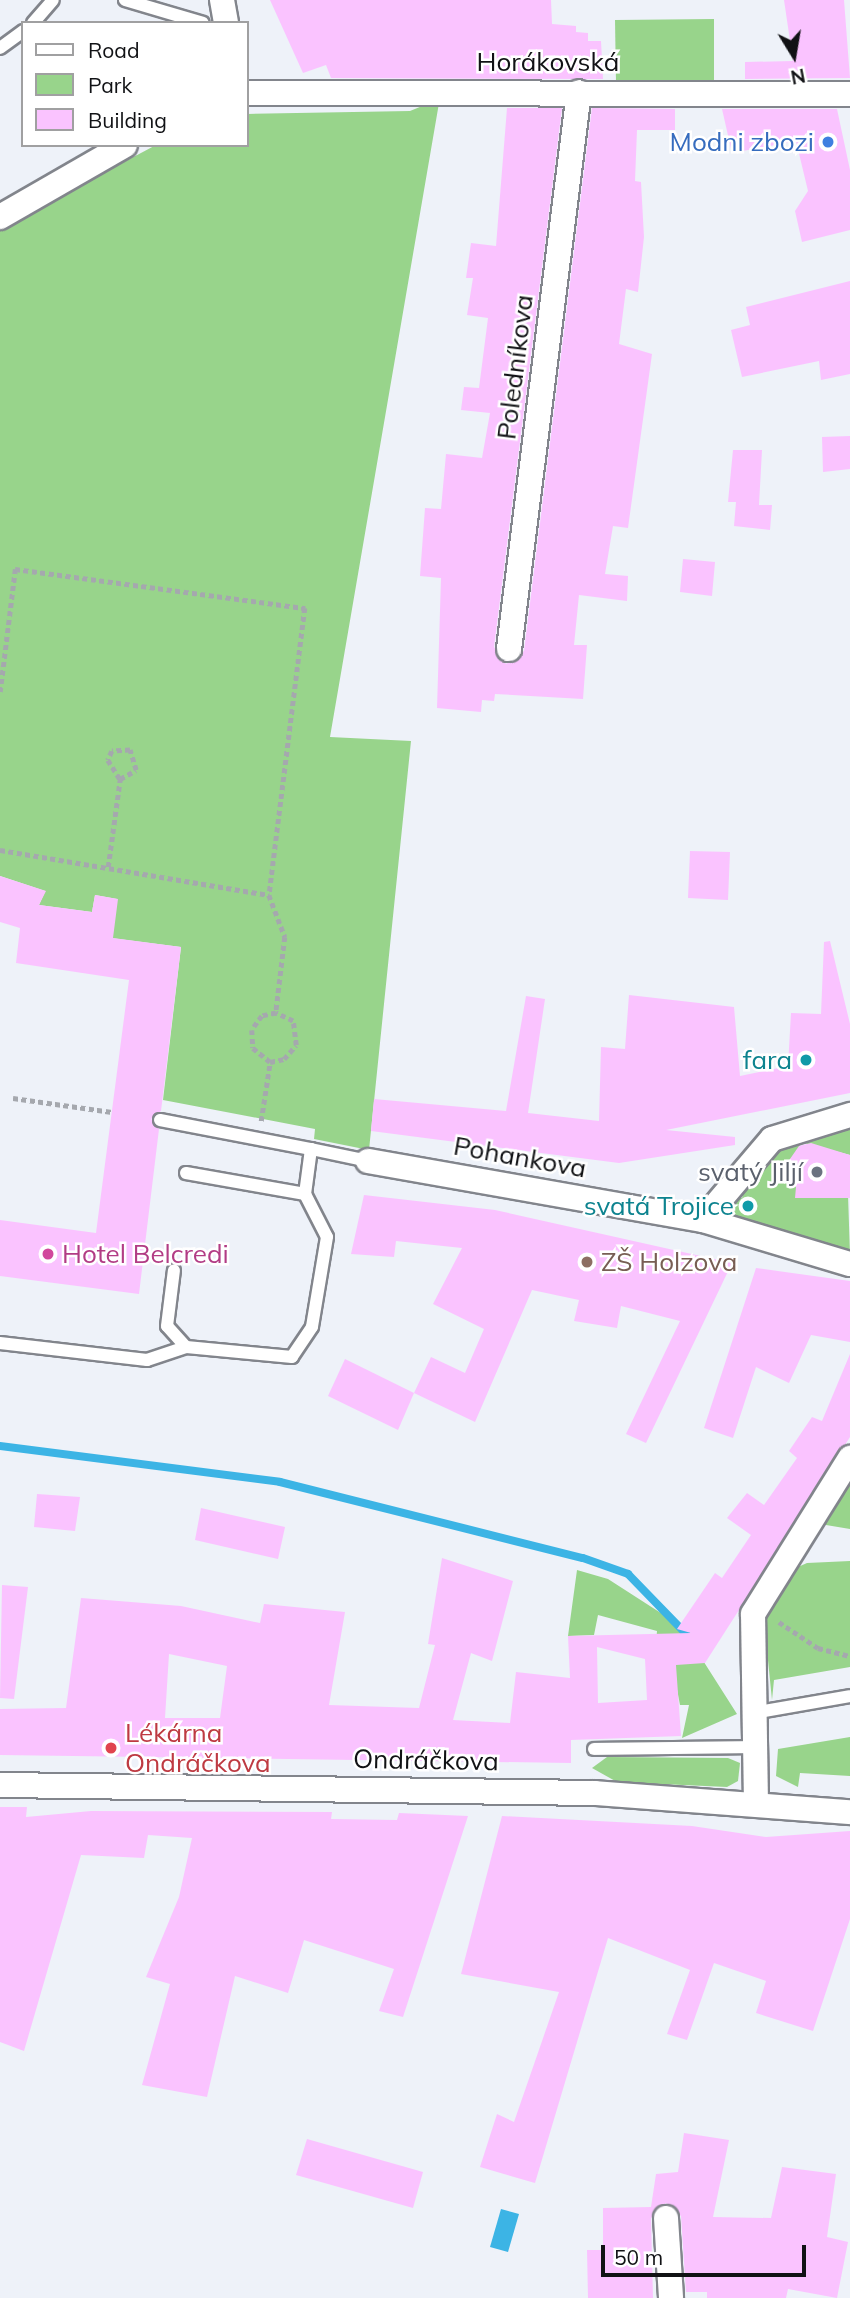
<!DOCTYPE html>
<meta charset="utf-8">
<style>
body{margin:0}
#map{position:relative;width:850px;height:2298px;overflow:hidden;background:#eef2f9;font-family:Mulish,sans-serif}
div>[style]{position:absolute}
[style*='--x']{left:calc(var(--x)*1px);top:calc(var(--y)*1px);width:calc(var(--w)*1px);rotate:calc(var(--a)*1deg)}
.green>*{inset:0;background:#98d48b}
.water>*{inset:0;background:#3cb4e5}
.stream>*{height:8px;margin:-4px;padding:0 4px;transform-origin:4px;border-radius:4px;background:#3cb4e5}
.building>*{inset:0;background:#fac3ff}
.path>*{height:4.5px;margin-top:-2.25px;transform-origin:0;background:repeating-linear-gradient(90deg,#a5a8ae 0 5px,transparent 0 8.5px)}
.roads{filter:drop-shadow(2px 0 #82858c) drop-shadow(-2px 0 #82858c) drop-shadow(0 2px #82858c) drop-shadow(0 -2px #82858c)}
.lane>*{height:12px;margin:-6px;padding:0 6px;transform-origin:6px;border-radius:6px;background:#fff}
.street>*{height:24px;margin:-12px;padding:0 12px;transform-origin:12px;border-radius:12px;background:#fff}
.dots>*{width:19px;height:19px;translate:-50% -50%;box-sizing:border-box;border:4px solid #fff;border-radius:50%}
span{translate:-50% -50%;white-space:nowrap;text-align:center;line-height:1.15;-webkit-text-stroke:5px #fff;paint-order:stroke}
.street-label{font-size:26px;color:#111215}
.shop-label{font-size:26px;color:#366cbe}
.right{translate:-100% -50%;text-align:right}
.culture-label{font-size:26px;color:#0d838f}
.worship-label{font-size:26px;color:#5b616d}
.hotel-label{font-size:26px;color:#b23c85}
.left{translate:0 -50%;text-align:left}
.education-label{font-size:26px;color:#785e54}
.health-label{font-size:26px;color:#be3a42}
.legend{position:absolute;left:21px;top:21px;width:228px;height:126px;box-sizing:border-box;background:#fff;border:2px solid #a0a0a1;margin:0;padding:9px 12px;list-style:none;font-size:21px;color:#111215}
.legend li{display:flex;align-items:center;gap:14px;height:35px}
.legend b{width:35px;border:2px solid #a0a0a1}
.north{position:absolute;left:759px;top:21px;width:70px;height:70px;-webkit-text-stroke:5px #fff;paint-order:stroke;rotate:169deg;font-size:19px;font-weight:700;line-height:28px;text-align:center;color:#111215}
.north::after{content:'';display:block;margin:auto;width:24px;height:32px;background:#111215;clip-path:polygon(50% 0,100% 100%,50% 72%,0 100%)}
.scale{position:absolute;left:601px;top:2245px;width:205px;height:32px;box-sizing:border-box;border:4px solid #111215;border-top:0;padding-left:9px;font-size:21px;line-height:24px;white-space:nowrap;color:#111215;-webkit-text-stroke:5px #fff;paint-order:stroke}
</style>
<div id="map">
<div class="green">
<i style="clip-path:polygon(714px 19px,714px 81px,616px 82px,615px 20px)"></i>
<i style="clip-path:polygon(432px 102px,439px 103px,330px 737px,411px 741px,369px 1150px,314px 1139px,315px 1129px,163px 1100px,181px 947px,111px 938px,117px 899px,95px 895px,92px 912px,39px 905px,45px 891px,0 876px,0 228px,156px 145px,247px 145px,247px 114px,410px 111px)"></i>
<i style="clip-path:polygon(850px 1127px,850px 1155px,800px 1142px,798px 1156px,783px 1169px,797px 1184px,796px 1198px,848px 1194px,850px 1255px,732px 1215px,734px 1198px,742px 1198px,747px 1183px,778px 1151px,793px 1141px)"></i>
<i style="clip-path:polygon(850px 1478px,850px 1529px,820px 1524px)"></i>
<i style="clip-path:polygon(850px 1561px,850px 1667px,774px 1680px,772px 1700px,763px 1611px,789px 1571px,807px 1563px)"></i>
<i style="clip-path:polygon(577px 1570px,608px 1579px,681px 1626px,737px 1714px,682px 1738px,689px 1705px,680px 1705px,671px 1659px,655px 1653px,657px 1631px,598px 1615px,594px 1635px,568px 1636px)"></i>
<i style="clip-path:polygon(850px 1737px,850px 1776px,800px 1773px,798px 1787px,776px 1776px,778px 1749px)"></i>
<i style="clip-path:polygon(607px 1757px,728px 1758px,740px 1763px,738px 1781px,727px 1787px,617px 1782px,592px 1768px)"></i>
</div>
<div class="water">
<i style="clip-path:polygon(501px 2209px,519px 2214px,508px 2252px,490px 2247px)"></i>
</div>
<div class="stream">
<i style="--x:0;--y:1446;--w:282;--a:7.3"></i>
<i style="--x:280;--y:1482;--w:312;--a:14.1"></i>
<i style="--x:583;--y:1558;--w:48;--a:19.6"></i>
<i style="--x:628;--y:1574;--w:93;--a:45.9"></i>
</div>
<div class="building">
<i style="clip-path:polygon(270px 0,551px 0,552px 24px,576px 26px,576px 32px,588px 33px,588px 41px,601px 41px,603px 79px,331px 78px,326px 65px,303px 73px)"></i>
<i style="clip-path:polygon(784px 0,844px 0,850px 78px,745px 79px,745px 62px,793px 61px)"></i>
<i style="clip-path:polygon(507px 108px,562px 108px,494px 647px,506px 664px,524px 651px,592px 108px,675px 109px,675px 130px,637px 130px,635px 181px,641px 182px,644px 237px,638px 292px,626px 289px,619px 344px,652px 354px,628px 528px,613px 526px,605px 574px,628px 576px,627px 601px,579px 595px,574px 645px,587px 645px,583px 699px,495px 694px,494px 701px,482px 700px,481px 712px,437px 708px,441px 578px,420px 576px,425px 508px,441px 509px,446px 454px,482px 458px,490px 413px,461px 410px,464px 387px,479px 388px,488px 318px,467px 315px,473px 278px,466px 278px,471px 243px,496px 246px)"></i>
<i style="clip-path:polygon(722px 109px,837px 109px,850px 170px,850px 230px,802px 242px,795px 211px,808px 191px,796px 141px,732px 153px)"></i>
<i style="clip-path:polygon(850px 281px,850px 374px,821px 380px,819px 361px,742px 377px,731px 330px,750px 325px,746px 307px)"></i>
<i style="clip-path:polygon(850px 436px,850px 469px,823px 472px,822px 437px)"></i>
<i style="clip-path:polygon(733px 450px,762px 450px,759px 505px,772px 505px,770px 530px,734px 526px,736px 502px,728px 502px)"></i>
<i style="clip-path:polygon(683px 559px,715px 562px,712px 596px,680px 592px)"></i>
<i style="clip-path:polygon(690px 851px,730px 852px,728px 900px,688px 898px)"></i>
<i style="clip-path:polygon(0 876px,46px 891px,39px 905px,92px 912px,95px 895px,118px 899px,113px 938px,181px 947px,161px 1111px,151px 1119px,159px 1129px,139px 1294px,0 1276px,0 1220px,96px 1233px,129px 980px,16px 963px,20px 928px,0 922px)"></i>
<i style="clip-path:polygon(830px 941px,850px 1024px,850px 1093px,666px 1130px,735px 1137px,735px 1145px,619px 1163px,371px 1131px,374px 1099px,506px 1111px,526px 996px,545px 999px,528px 1113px,599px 1121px,601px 1047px,625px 1049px,629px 995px,734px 1007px,740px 1076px,788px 1066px,791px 1013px,821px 1014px,824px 942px)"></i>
<i style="clip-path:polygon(811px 1143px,850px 1155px,850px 1198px,795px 1198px,796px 1187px,783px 1169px,799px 1146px)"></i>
<i style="clip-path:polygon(364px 1195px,495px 1210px,732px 1263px,646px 1443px,626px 1434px,680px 1321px,621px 1306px,617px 1328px,574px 1321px,579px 1300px,532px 1290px,475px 1422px,414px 1393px,431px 1357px,465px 1373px,484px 1329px,433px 1304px,462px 1248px,396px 1241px,394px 1257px,351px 1254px)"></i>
<i style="clip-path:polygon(756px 1268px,850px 1281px,850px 1342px,811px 1335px,789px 1383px,756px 1367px,733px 1438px,704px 1428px)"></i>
<i style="clip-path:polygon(evenodd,850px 1354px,850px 1437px,705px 1663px,676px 1665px,681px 1736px,571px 1740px,571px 1763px,0 1755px,0 1709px,66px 1708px,81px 1598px,181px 1606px,260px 1623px,264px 1604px,345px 1612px,329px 1705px,419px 1708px,435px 1645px,428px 1644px,442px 1558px,513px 1581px,492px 1661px,471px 1653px,453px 1720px,510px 1723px,516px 1672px,570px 1678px,568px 1636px,691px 1633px,677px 1629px,715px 1573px,722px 1578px,751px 1535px,727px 1518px,747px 1493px,764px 1505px,797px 1458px,789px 1451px,812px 1417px,822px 1421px,850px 1354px,597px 1647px,645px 1659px,647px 1700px,598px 1703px,597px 1647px,850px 1354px,169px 1654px,227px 1666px,220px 1718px,165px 1718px,169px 1654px)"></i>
<i style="clip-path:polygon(345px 1359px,414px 1393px,398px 1430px,328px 1396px)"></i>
<i style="clip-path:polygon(37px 1494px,80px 1497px,75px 1531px,34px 1527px)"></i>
<i style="clip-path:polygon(201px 1508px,285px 1527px,278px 1559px,195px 1540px)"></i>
<i style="clip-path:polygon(2px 1585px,28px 1587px,14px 1699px,0 1698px)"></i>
<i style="clip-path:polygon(0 1807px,27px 1807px,26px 1817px,91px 1811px,332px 1812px,331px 1819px,397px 1820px,399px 1813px,468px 1816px,403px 2017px,379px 2011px,394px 1969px,304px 1940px,288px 1993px,235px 1976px,207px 2097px,142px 2085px,170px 1984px,146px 1977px,179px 1897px,192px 1838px,148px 1835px,144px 1858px,81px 1855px,24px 2051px,0 2042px)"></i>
<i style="clip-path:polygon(502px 1816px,692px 1826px,766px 1837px,850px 1831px,850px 1919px,813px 2031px,756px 2013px,766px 1981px,714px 1963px,687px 2040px,667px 2034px,690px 1970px,608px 1938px,535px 2183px,480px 2167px,497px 2114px,514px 2122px,559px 1992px,461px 1974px)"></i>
<i style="clip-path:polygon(684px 2133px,729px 2140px,713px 2217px,771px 2218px,782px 2167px,836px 2174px,827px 2237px,848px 2242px,837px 2298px,788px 2289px,786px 2298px,707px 2298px,707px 2292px,686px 2292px,681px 2216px,666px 2203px,651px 2218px,653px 2298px,588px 2298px,587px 2250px,603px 2250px,603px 2208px,651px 2207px,656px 2174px,678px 2172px)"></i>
<i style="clip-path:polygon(307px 2139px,423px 2172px,413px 2208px,296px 2175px)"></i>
</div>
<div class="path">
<i style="--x:0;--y:692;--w:124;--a:-83"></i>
<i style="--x:15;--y:569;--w:293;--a:7.7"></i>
<i style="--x:305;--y:608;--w:289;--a:97.1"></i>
<i style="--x:269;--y:895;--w:45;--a:69.1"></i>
<i style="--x:285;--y:937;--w:77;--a:96.8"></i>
<i style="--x:0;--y:850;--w:273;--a:9.5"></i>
<i style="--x:108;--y:867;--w:89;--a:-82.2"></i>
<i style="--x:120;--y:779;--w:18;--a:-29"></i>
<i style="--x:136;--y:770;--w:21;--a:-107"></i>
<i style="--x:130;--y:750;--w:18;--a:177"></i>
<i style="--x:112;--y:751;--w:10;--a:114"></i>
<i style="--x:108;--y:760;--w:22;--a:58"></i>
<i style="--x:13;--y:1098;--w:100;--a:8"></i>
<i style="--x:261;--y:1121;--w:60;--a:-81.3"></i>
<i style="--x:270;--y:1062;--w:14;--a:-12"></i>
<i style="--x:284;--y:1059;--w:18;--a:-49"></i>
<i style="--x:296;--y:1045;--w:24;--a:-97"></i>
<i style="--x:293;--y:1021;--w:19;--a:-155"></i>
<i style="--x:276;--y:1013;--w:14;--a:168"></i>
<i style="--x:262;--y:1016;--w:17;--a:126"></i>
<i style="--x:252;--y:1030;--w:18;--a:87"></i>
<i style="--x:253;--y:1048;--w:22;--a:39"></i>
<i style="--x:779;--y:1622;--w:47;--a:33.7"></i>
<i style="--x:818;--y:1648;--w:33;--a:14"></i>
</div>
<div class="roads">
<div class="lane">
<i style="--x:125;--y:0;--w:81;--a:16.4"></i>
<i style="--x:33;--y:23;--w:30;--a:-49"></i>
<i style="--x:0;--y:48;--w:29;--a:-36"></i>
<i style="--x:160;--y:1120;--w:154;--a:10.9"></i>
<i style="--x:311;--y:1149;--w:45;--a:97.6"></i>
<i style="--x:305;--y:1194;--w:48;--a:62.9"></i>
<i style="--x:327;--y:1237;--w:91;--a:99.5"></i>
<i style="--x:312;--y:1327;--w:36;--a:124"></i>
<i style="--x:292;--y:1357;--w:106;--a:-174.6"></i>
<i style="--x:186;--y:1347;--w:28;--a:-132"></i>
<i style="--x:167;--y:1326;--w:56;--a:-82.9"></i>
<i style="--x:311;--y:1149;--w:58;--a:11.9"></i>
<i style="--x:186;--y:1173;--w:121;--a:10"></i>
<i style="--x:0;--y:1343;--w:148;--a:6.6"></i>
<i style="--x:147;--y:1360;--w:41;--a:-18.4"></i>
<i style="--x:753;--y:1713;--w:98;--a:-9.9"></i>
<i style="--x:594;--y:1749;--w:159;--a:-0.7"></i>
</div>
<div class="street">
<i style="--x:222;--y:0;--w:23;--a:80"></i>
<i style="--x:247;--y:93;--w:603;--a:0.1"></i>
<i style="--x:0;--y:217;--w:144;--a:-29.9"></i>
<i style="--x:509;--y:649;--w:561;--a:-82.84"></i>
<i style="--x:368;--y:1161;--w:340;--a:10"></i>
<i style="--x:703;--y:1220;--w:153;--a:16.7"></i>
<i style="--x:703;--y:1220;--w:106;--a:-49.6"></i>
<i style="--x:772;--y:1139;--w:82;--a:-17.1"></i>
<i style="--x:0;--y:1785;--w:595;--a:0.77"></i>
<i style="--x:595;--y:1793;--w:256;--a:4.3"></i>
<i style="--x:756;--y:1804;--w:190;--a:-90.9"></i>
<i style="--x:753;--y:1614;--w:184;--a:-58.1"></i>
<i style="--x:666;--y:2218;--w:80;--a:86.4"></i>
</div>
</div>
<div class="dots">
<i style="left:828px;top:142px;background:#3f7fe0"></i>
<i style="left:806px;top:1060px;background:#0f9aa8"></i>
<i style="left:817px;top:1172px;background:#6b7280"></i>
<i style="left:748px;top:1206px;background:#0f9aa8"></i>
<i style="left:48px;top:1254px;background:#d1479c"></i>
<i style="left:587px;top:1262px;background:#8d6e63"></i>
<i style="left:111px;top:1748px;background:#e0444e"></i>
</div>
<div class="street-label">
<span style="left:548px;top:62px">Horákovská</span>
<span style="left:515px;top:367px;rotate:-83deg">Poledníkova</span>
<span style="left:520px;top:1157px;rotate:10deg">Pohankova</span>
<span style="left:426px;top:1760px;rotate:1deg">Ondráčkova</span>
</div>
<div class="shop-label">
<span class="right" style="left:814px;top:142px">Modni zbozi</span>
</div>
<div class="culture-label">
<span class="right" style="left:792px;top:1060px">fara</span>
<span class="right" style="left:734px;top:1206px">svatá Trojice</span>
</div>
<div class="worship-label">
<span class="right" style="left:803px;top:1172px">svatý Jiljí</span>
</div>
<div class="hotel-label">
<span class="left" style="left:62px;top:1254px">Hotel Belcredi</span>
</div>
<div class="education-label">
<span class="left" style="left:601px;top:1262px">ZŠ Holzova</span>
</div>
<div class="health-label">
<span class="left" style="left:125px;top:1748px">Lékárna<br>Ondráčkova</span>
</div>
<ul class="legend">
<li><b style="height:9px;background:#fff"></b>Road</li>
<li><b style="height:19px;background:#98d48b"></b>Park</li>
<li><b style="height:19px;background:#fac3ff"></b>Building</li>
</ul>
<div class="north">N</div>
<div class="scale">50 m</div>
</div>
